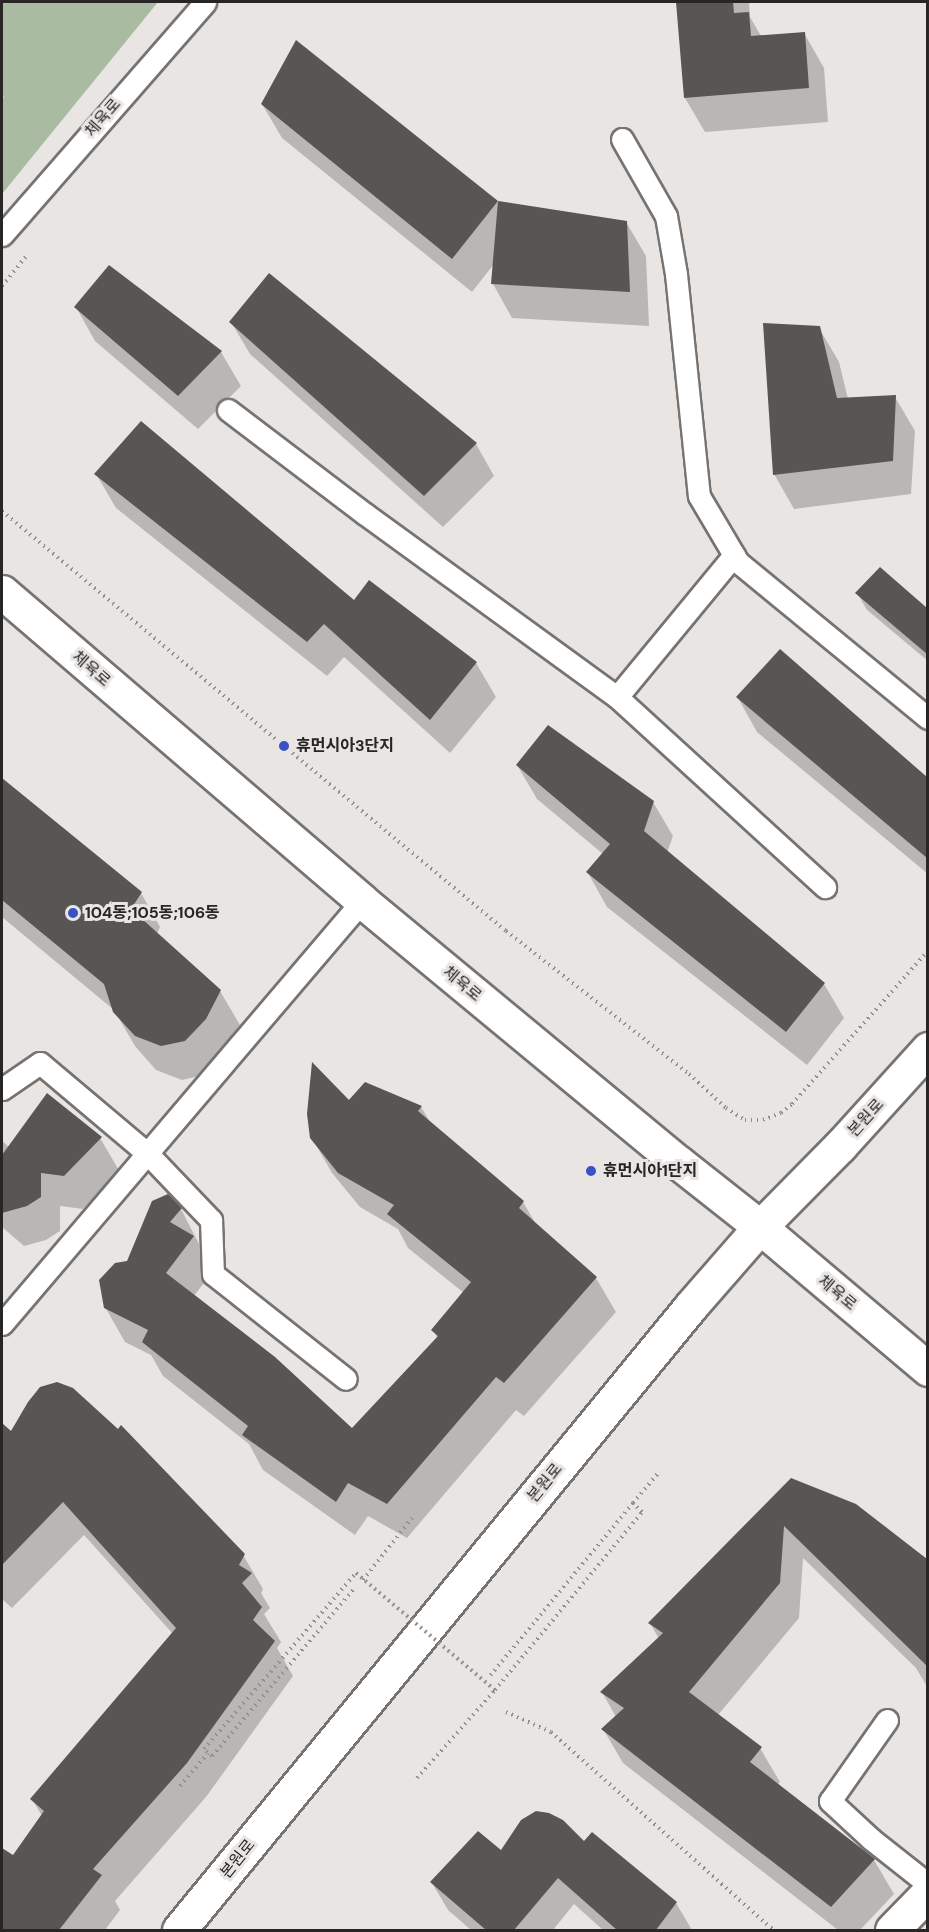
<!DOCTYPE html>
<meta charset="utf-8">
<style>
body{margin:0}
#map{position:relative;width:929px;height:1932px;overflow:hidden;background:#e8e5e3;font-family:"DM Sans","Noto Sans KR",sans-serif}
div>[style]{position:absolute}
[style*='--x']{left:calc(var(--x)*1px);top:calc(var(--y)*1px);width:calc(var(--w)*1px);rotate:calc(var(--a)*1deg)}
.green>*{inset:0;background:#a9bca2}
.shadow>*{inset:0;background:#0003}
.building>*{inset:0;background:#585654}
.path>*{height:4px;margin-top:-2px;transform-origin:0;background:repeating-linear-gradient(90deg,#918f8d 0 1.5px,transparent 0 6px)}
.roads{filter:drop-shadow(2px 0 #767371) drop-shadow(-2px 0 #767371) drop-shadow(0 2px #767371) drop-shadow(0 -2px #767371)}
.service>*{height:21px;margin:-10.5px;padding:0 10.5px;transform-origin:10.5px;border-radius:10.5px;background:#fff}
.minor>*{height:33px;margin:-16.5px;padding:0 16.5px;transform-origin:16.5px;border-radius:16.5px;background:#fff}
.tertiary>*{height:33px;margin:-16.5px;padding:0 16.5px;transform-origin:16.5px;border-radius:16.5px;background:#fff}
.path-bridge>*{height:4px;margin-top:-2px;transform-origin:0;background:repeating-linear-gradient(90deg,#918f8d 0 1.5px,transparent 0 6px)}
.dots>*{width:16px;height:16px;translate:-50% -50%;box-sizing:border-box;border:3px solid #e8e5e3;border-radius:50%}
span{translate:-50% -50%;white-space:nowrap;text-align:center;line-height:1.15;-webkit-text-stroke:6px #e8e5e3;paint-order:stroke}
.street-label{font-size:16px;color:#272625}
.poi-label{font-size:16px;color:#272625;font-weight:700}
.left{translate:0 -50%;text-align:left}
.frame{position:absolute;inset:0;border:3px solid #272625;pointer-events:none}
</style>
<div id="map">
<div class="green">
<i style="clip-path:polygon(2px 2px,158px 2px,2px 194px,2px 100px,4px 97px,2px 94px)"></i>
</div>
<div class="shadow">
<i style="clip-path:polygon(678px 2px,749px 2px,750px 17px,761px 36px,804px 33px,824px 68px,828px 122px,705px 132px,685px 98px)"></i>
<i style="clip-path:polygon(297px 43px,498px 203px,626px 222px,646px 256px,649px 326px,512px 318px,493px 284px,494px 264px,472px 292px,282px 138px,262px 104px)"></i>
<i style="clip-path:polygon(110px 267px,221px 352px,241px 386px,198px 429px,95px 341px,76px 307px)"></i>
<i style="clip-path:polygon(231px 322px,476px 444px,494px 476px,443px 527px,250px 354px)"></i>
<i style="clip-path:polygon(819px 328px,839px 362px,848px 399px,895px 397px,915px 431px,911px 494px,794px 509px,774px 474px)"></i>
<i style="clip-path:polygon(96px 474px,476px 663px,496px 697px,450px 753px,344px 657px,327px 676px,116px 508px)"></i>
<i style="clip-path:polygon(880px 569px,928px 610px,928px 661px,867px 610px,857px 593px)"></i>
<i style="clip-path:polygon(780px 652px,928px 779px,928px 874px,757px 732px,738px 698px)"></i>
<i style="clip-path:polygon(517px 765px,653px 802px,673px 836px,667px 853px,824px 984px,844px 1018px,807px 1065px,607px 907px,588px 873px,603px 854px,537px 799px)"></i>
<i style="clip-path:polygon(2px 780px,141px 893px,160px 927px,157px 934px,220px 991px,240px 1025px,225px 1053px,204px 1075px,182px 1080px,156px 1070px,135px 1046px,114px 1010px,2px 917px)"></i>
<i style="clip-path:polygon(365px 1083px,421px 1107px,432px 1125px,523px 1202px,537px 1226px,596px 1278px,616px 1312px,524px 1416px,516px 1410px,407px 1538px,368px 1516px,355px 1535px,263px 1470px,249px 1444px,163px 1376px,151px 1355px,125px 1342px,105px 1307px,128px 1263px,181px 1209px,213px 1271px,194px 1296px,352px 1430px,438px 1339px,433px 1330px,464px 1293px,408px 1248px,398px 1229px,360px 1207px,332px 1173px,312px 1138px)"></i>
<i style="clip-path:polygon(100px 1138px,120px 1172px,83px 1209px,60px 1206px,60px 1231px,46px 1240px,24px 1246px,2px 1227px,2px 1141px,9px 1147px)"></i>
<i style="clip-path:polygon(4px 1427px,243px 1555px,263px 1589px,261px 1593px,270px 1608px,264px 1614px,281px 1642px,277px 1648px,293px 1676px,206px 1797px,115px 1901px,120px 1910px,105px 1930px,2px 1930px,2px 1850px,13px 1857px,42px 1816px,32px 1799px,173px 1634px,84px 1535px,12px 1608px,2px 1599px,2px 1430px)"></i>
<i style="clip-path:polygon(792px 1479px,856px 1506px,928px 1560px,928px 1688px,916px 1668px,803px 1558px,799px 1618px,718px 1715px,760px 1748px,780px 1782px,777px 1785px,874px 1860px,894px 1894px,860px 1930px,838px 1930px,623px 1763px,603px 1729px,616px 1717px,602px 1692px,659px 1639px,650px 1623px)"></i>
<i style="clip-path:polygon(501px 1852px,676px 1903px,692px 1930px,603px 1930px,574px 1904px,553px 1930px,471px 1930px,448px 1910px,432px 1883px)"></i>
</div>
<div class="building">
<i style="clip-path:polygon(676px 2px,733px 2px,734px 13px,749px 12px,751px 36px,805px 32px,809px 88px,684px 98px)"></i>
<i style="clip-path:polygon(296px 40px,498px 201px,452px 259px,261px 104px)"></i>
<i style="clip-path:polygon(498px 201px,627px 221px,630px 292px,491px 284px)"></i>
<i style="clip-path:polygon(109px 265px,222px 351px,178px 396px,74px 307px)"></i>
<i style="clip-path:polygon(269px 273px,477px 443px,424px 496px,229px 322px)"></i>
<i style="clip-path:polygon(763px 323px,820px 326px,837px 398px,896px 395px,893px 461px,773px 475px)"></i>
<i style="clip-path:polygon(141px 421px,354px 600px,369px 580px,477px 662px,430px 720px,324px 624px,307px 642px,94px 474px)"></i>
<i style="clip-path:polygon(880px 567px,927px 608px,927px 654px,855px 593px)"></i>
<i style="clip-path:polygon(780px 649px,927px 777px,927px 858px,736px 697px)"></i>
<i style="clip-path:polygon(548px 725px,654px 801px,644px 831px,825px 983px,786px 1032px,586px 872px,610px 844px,516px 765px)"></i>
<i style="clip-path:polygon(2px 778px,142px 892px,131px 909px,221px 990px,206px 1019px,185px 1041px,161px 1046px,135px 1036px,113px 1012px,104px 984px,2px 900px)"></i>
<i style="clip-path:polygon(312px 1062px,349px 1100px,365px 1082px,422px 1106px,418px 1111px,524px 1201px,519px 1208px,597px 1277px,504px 1383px,496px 1377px,387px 1504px,348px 1483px,336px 1502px,242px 1435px,248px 1426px,142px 1342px,148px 1330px,104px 1308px,99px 1280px,115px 1263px,127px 1261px,152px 1201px,168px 1194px,182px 1208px,170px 1222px,194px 1236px,166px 1273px,275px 1357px,352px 1428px,438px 1336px,431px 1330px,471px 1282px,387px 1214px,394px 1205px,338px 1173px,310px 1138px,307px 1114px)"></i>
<i style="clip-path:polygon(47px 1093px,102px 1137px,64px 1176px,41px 1173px,41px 1197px,27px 1206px,2px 1213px,2px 1155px)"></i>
<i style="clip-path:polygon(57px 1382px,73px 1388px,118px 1429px,121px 1425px,245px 1554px,239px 1565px,252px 1573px,242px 1583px,262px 1607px,253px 1620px,275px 1641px,187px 1763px,93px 1869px,102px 1875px,59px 1930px,2px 1930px,2px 1848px,13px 1855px,44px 1811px,30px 1799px,176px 1628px,63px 1502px,2px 1565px,2px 1423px,11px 1431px,28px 1402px,40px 1387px)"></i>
<i style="clip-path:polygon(791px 1478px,856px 1504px,927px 1559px,927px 1666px,784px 1526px,780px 1583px,689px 1692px,762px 1747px,750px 1762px,875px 1859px,831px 1907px,601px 1729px,624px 1708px,600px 1692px,663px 1633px,648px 1623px)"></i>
<i style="clip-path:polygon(536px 1811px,549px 1813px,563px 1820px,584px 1841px,592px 1832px,677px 1902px,656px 1930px,617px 1930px,558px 1878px,514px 1930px,486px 1930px,430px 1882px,478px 1831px,501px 1850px,521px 1820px)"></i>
</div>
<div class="path">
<i style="--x:2;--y:286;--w:41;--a:-50.9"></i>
<i style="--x:2;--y:511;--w:656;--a:39.81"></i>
<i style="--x:506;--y:931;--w:232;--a:38"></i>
<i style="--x:689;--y:1074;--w:50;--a:42.6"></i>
<i style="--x:726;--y:1108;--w:22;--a:32"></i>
<i style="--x:745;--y:1120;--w:18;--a:0"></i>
<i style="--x:763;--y:1120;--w:19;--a:-21"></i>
<i style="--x:781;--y:1113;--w:14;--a:-39"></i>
<i style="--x:792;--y:1104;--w:205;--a:-48.4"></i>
<i style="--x:633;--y:1503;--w:40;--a:-50"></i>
<i style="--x:363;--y:1580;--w:79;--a:-51.7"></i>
<i style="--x:353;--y:1590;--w:218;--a:130.3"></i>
<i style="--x:212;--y:1756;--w:11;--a:-139"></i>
<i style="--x:204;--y:1749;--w:233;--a:-49.2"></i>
<i style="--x:506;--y:1712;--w:49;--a:24"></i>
<i style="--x:551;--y:1732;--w:297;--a:41.7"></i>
<i style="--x:417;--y:1778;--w:118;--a:-48.4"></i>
<i style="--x:495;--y:1690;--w:231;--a:-50.4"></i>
<i style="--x:642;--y:1512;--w:13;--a:-135"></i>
<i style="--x:633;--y:1503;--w:224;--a:129.6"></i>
<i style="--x:180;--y:1786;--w:43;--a:-49.7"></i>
</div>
<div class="roads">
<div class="service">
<i style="--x:622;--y:139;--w:89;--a:60.3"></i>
<i style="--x:666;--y:216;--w:59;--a:80.2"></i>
<i style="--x:676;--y:274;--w:223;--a:84.1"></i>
<i style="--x:699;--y:496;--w:77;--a:59.4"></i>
<i style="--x:738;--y:562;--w:246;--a:39.4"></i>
<i style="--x:2;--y:235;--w:309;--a:-48.9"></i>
<i style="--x:228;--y:410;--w:172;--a:37.2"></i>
<i style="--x:365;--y:514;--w:311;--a:36"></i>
<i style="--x:617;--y:697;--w:282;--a:42.4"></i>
<i style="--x:617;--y:697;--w:184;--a:-50.5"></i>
<i style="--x:2;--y:1089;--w:46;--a:-34.4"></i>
<i style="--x:40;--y:1063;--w:140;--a:40.1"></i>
<i style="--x:147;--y:1153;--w:93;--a:46.3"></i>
<i style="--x:211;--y:1220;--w:54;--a:87.9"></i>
<i style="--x:213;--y:1274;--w:169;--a:38.3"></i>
<i style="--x:2;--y:1324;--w:555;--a:-49.6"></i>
<i style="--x:887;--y:1720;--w:99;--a:125.1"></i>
<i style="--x:830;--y:1801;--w:56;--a:42.8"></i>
<i style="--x:871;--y:1839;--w:73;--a:38.3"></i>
</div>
<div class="minor">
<i style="--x:760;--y:1227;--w:114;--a:-45.4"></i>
<i style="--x:840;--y:1146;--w:131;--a:-47.8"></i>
<i style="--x:892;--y:1930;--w:52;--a:-45.8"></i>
</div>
<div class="tertiary">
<i style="--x:2;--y:592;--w:474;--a:40.6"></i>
<i style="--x:362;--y:901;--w:411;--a:39.6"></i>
<i style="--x:679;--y:1163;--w:103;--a:38.3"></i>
<i style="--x:760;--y:1227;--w:220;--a:40.2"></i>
<i style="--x:179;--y:1930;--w:807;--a:-50.63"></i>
<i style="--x:691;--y:1306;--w:105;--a:-48.9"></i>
</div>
</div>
<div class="path-bridge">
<i style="--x:356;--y:1573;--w:182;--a:40.1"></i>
</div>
<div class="dots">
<i style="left:284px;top:746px;background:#3752c4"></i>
<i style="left:73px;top:913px;background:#3752c4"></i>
<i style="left:591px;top:1171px;background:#3752c4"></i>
</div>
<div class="street-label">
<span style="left:103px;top:118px;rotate:-49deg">체육로</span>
<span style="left:91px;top:669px;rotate:41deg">체육로</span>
<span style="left:462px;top:984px;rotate:40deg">체육로</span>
<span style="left:866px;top:1118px;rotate:-48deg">본원로</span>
<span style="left:837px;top:1293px;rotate:40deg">체육로</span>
<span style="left:545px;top:1483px;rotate:-51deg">본원로</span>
<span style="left:238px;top:1859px;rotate:-51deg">본원로</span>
</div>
<div class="poi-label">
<span class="left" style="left:296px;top:746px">휴먼시아3단지</span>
<span class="left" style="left:85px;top:913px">104동;105동;106동</span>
<span class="left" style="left:603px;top:1171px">휴먼시아1단지</span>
</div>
<div class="frame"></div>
</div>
